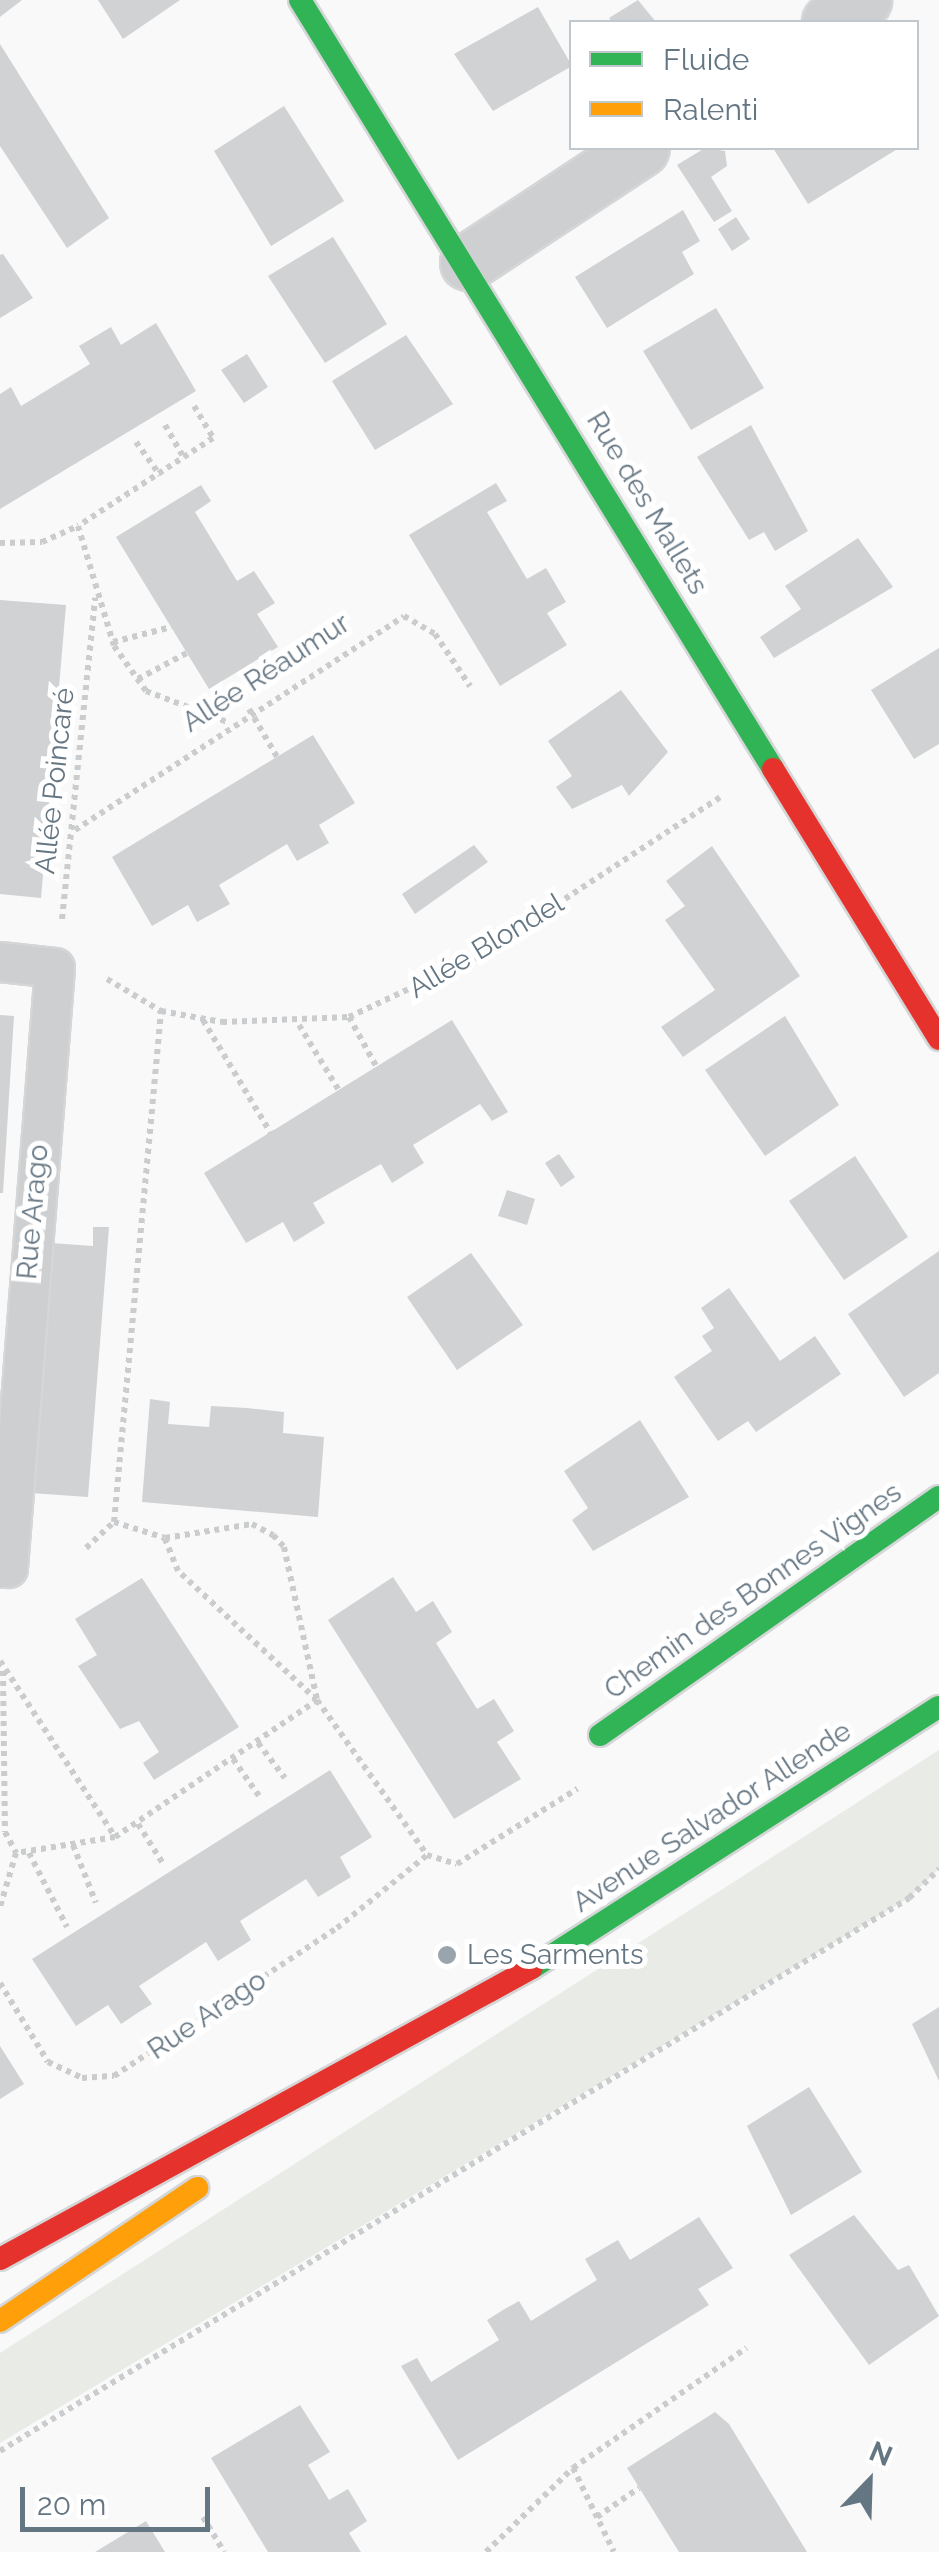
<!DOCTYPE html>
<meta charset="utf-8">
<style>
body{margin:0}
#map{position:relative;width:939px;height:2552px;overflow:hidden;background:#f9f9f9;font-family:Raleway,sans-serif}
div>[style]{position:absolute}
[style*='--x']{left:calc(var(--x)*1px);top:calc(var(--y)*1px);width:calc(var(--w)*1px);rotate:calc(var(--a)*1deg)}
.green>*{inset:0;background:#e8ebe6}
.building>*{inset:0;background:#d0d2d3}
.path>*{height:6px;margin-top:-3px;transform-origin:0;background:repeating-linear-gradient(90deg,#cbcccd 0 5px,transparent 0 10px)}
.roads{filter:drop-shadow(2px 0 #d5d6d7) drop-shadow(-2px 0 #d5d6d7) drop-shadow(0 2px #d5d6d7) drop-shadow(0 -2px #d5d6d7)}
.lane>*{height:38px;margin:-19px;padding:0 19px;transform-origin:19px;border-radius:19px;background:#cecfd0}
.street>*{height:55px;margin:-27.5px;padding:0 27.5px;transform-origin:27.5px;border-radius:27.5px;background:#cecfd0}
.fast>*{height:22px;margin:-11px;padding:0 11px;transform-origin:11px;border-radius:11px;background:#30b455}
.slow>*{height:22px;margin:-11px;padding:0 11px;transform-origin:11px;border-radius:11px;background:#ff9f0a}
.jam>*{height:22px;margin:-11px;padding:0 11px;transform-origin:11px;border-radius:11px;background:#e5322d}
.dots>*{width:28px;height:28px;translate:-50% -50%;box-sizing:border-box;border:5px solid #fff;border-radius:50%}
span{translate:-50% -50%;white-space:nowrap;text-align:center;line-height:1.15;-webkit-text-stroke:10px #fff;paint-order:stroke}
.street-label{font-size:28px;color:#657683}
.poi-label{font-size:28px;color:#657683}
.left{translate:0 -50%;text-align:left}
.legend{position:absolute;left:569px;top:20px;width:350px;height:130px;box-sizing:border-box;background:#fff;border:2px solid #c1c8cd;margin:0;padding:12px 18px;list-style:none;font-size:30px;color:#657683}
.legend li{display:flex;align-items:center;gap:20px;height:50px}
.legend b{width:50px;border:2px solid #c1c8cd}
.north{position:absolute;left:819px;top:2432px;width:100px;height:100px;-webkit-text-stroke:8px #fff;paint-order:stroke;rotate:23deg;font-size:28px;font-weight:700;line-height:40px;text-align:center;color:#657683}
.north::after{content:'';display:block;margin:auto;width:35px;height:45px;background:#657683;clip-path:polygon(50% 0,100% 100%,50% 72%,0 100%)}
.scale{position:absolute;left:20px;top:2487px;width:190px;height:45px;box-sizing:border-box;border:5px solid #657683;border-top:0;padding-left:12px;font-size:30px;line-height:35px;white-space:nowrap;color:#657683;-webkit-text-stroke:8px #fff;paint-order:stroke}
</style>
<div id="map">
<div class="green">
<i style="clip-path:polygon(939px 1750px,939px 1869px,909px 1898px,0 2443px,0 2353px)"></i>
</div>
<div class="building">
<i style="clip-path:polygon(0 0,22px 0,0 17px)"></i>
<i style="clip-path:polygon(98px 0,180px 0,123px 39px)"></i>
<i style="clip-path:polygon(638px 0,656px 22px,612px 22px,609px 18px)"></i>
<i style="clip-path:polygon(538px 7px,572px 66px,493px 111px,454px 54px)"></i>
<i style="clip-path:polygon(0 44px,109px 218px,67px 248px,0 146px)"></i>
<i style="clip-path:polygon(284px 106px,344px 201px,271px 246px,214px 151px)"></i>
<i style="clip-path:polygon(705px 148px,725px 151px,727px 166px,711px 177px,732px 211px,714px 222px,677px 165px)"></i>
<i style="clip-path:polygon(773px 148px,899px 148px,808px 204px)"></i>
<i style="clip-path:polygon(683px 210px,700px 241px,682px 252px,694px 274px,607px 328px,575px 277px)"></i>
<i style="clip-path:polygon(736px 217px,750px 239px,732px 251px,718px 229px)"></i>
<i style="clip-path:polygon(333px 237px,387px 324px,325px 363px,268px 276px)"></i>
<i style="clip-path:polygon(3px 254px,33px 298px,0 318px,0 255px)"></i>
<i style="clip-path:polygon(716px 308px,764px 388px,691px 430px,643px 351px)"></i>
<i style="clip-path:polygon(156px 323px,196px 391px,0 509px,0 394px,11px 387px,21px 406px,90px 364px,79px 346px,111px 327px,121px 345px)"></i>
<i style="clip-path:polygon(406px 335px,453px 404px,375px 450px,332px 381px)"></i>
<i style="clip-path:polygon(247px 354px,268px 387px,244px 403px,221px 370px)"></i>
<i style="clip-path:polygon(751px 425px,808px 531px,775px 551px,764px 532px,749px 540px,697px 457px)"></i>
<i style="clip-path:polygon(496px 483px,507px 501px,487px 512px,527px 579px,546px 568px,566px 602px,547px 613px,567px 645px,500px 686px,409px 535px)"></i>
<i style="clip-path:polygon(201px 485px,211px 501px,195px 512px,237px 581px,254px 571px,275px 603px,257px 614px,278px 647px,209px 689px,116px 537px)"></i>
<i style="clip-path:polygon(858px 538px,893px 587px,774px 658px,760px 637px,801px 609px,785px 586px)"></i>
<i style="clip-path:polygon(0 600px,66px 605px,41px 898px,0 894px)"></i>
<i style="clip-path:polygon(939px 648px,939px 744px,914px 759px,871px 690px)"></i>
<i style="clip-path:polygon(621px 690px,668px 752px,629px 796px,622px 785px,572px 809px,556px 787px,572px 776px,548px 741px)"></i>
<i style="clip-path:polygon(313px 735px,355px 803px,319px 825px,329px 843px,297px 861px,287px 844px,219px 885px,230px 904px,197px 922px,188px 905px,152px 926px,112px 857px)"></i>
<i style="clip-path:polygon(474px 845px,488px 862px,415px 914px,402px 894px)"></i>
<i style="clip-path:polygon(712px 846px,800px 976px,683px 1057px,661px 1027px,715px 990px,665px 920px,685px 906px,666px 881px)"></i>
<i style="clip-path:polygon(0 1015px,14px 1016px,3px 1193px,0 1193px)"></i>
<i style="clip-path:polygon(785px 1016px,839px 1105px,765px 1156px,705px 1070px)"></i>
<i style="clip-path:polygon(452px 1020px,508px 1112px,492px 1121px,480px 1104px,413px 1145px,424px 1163px,392px 1183px,381px 1164px,313px 1203px,325px 1223px,294px 1242px,283px 1222px,246px 1243px,204px 1173px)"></i>
<i style="clip-path:polygon(559px 1154px,575px 1177px,561px 1187px,545px 1163px)"></i>
<i style="clip-path:polygon(855px 1156px,908px 1237px,844px 1280px,789px 1201px)"></i>
<i style="clip-path:polygon(507px 1190px,535px 1199px,527px 1225px,498px 1216px)"></i>
<i style="clip-path:polygon(93px 1227px,109px 1227px,88px 1497px,31px 1493px,51px 1243px,93px 1246px)"></i>
<i style="clip-path:polygon(939px 1251px,939px 1373px,904px 1397px,848px 1314px)"></i>
<i style="clip-path:polygon(471px 1253px,523px 1325px,457px 1370px,407px 1297px)"></i>
<i style="clip-path:polygon(729px 1288px,780px 1361px,815px 1336px,841px 1374px,756px 1432px,748px 1421px,718px 1441px,674px 1377px,712px 1351px,702px 1336px,714px 1328px,701px 1308px)"></i>
<i style="clip-path:polygon(150px 1399px,170px 1402px,168px 1424px,209px 1427px,211px 1406px,247px 1408px,284px 1412px,283px 1433px,324px 1437px,318px 1517px,142px 1502px)"></i>
<i style="clip-path:polygon(640px 1420px,689px 1497px,593px 1551px,572px 1520px,588px 1508px,564px 1471px)"></i>
<i style="clip-path:polygon(393px 1577px,416px 1612px,433px 1601px,452px 1632px,436px 1643px,477px 1709px,494px 1699px,514px 1731px,497px 1742px,521px 1779px,454px 1819px,328px 1620px)"></i>
<i style="clip-path:polygon(142px 1578px,239px 1727px,154px 1780px,143px 1763px,159px 1752px,139px 1721px,120px 1729px,78px 1666px,97px 1655px,75px 1619px)"></i>
<i style="clip-path:polygon(330px 1770px,372px 1837px,340px 1857px,351px 1877px,318px 1897px,306px 1879px,240px 1921px,251px 1940px,218px 1961px,206px 1942px,139px 1986px,152px 2004px,139px 2012px,121px 2024px,108px 2005px,76px 2026px,32px 1959px)"></i>
<i style="clip-path:polygon(939px 2007px,939px 2081px,912px 2024px)"></i>
<i style="clip-path:polygon(0 2046px,24px 2084px,0 2099px)"></i>
<i style="clip-path:polygon(809px 2087px,862px 2172px,791px 2215px,747px 2126px)"></i>
<i style="clip-path:polygon(854px 2215px,898px 2270px,909px 2265px,939px 2316px,869px 2365px,789px 2255px)"></i>
<i style="clip-path:polygon(699px 2217px,733px 2268px,698px 2289px,709px 2305px,458px 2460px,401px 2366px,417px 2358px,431px 2382px,499px 2340px,487px 2320px,503px 2310px,519px 2301px,531px 2321px,597px 2280px,585px 2259px,618px 2240px,630px 2260px)"></i>
<i style="clip-path:polygon(300px 2405px,330px 2452px,308px 2465px,329px 2500px,348px 2489px,367px 2521px,349px 2533px,361px 2552px,268px 2552px,211px 2458px)"></i>
<i style="clip-path:polygon(715px 2412px,729px 2424px,807px 2552px,679px 2552px,627px 2468px)"></i>
<i style="clip-path:polygon(146px 2521px,165px 2552px,95px 2552px)"></i>
</div>
<div class="path">
<i style="--x:194;--y:406;--w:37;--a:59"></i>
<i style="--x:213;--y:438;--w:161;--a:146.9"></i>
<i style="--x:78;--y:526;--w:125;--a:73.3"></i>
<i style="--x:114;--y:646;--w:55;--a:54.6"></i>
<i style="--x:146;--y:691;--w:87;--a:20.9"></i>
<i style="--x:165;--y:425;--w:38;--a:60"></i>
<i style="--x:136;--y:442;--w:41;--a:54"></i>
<i style="--x:0;--y:543;--w:42;--a:-1.4"></i>
<i style="--x:42;--y:542;--w:39;--a:-24"></i>
<i style="--x:113;--y:642;--w:60;--a:-14.5"></i>
<i style="--x:138;--y:679;--w:55;--a:-28"></i>
<i style="--x:249;--y:709;--w:56;--a:59.7"></i>
<i style="--x:75;--y:830;--w:392;--a:-33"></i>
<i style="--x:404;--y:616;--w:36;--a:30"></i>
<i style="--x:435;--y:634;--w:63;--a:56.1"></i>
<i style="--x:62;--y:919;--w:323;--a:-84.1"></i>
<i style="--x:107;--y:979;--w:63;--a:30.7"></i>
<i style="--x:161;--y:1011;--w:62;--a:10.2"></i>
<i style="--x:222;--y:1022;--w:127;--a:-2.3"></i>
<i style="--x:349;--y:1017;--w:137;--a:-25.1"></i>
<i style="--x:473;--y:959;--w:298;--a:-33.2"></i>
<i style="--x:349;--y:1017;--w:56;--a:61.1"></i>
<i style="--x:203;--y:1020;--w:131;--a:59.1"></i>
<i style="--x:299;--y:1025;--w:75;--a:58.6"></i>
<i style="--x:114;--y:1522;--w:513;--a:-84.74"></i>
<i style="--x:86;--y:1548;--w:38;--a:-43"></i>
<i style="--x:114;--y:1522;--w:53;--a:17.4"></i>
<i style="--x:165;--y:1538;--w:88;--a:-9.1"></i>
<i style="--x:252;--y:1524;--w:24;--a:28"></i>
<i style="--x:273;--y:1535;--w:16;--a:47"></i>
<i style="--x:284;--y:1547;--w:157;--a:77.8"></i>
<i style="--x:317;--y:1700;--w:190;--a:54.6"></i>
<i style="--x:0;--y:1661;--w:210;--a:56.8"></i>
<i style="--x:115;--y:1837;--w:100;--a:170.8"></i>
<i style="--x:16;--y:1853;--w:56;--a:106.5"></i>
<i style="--x:3;--y:1671;--w:161;--a:89.3"></i>
<i style="--x:5;--y:1832;--w:24;--a:62"></i>
<i style="--x:258;--y:1743;--w:44;--a:52.4"></i>
<i style="--x:233;--y:1759;--w:45;--a:54.9"></i>
<i style="--x:138;--y:1824;--w:45;--a:57.7"></i>
<i style="--x:115;--y:1837;--w:244;--a:-34.1"></i>
<i style="--x:317;--y:1700;--w:190;--a:-137.1"></i>
<i style="--x:178;--y:1571;--w:35;--a:-112"></i>
<i style="--x:73;--y:1845;--w:62;--a:68.4"></i>
<i style="--x:29;--y:1853;--w:83;--a:62.8"></i>
<i style="--x:427;--y:1855;--w:31;--a:17"></i>
<i style="--x:457;--y:1864;--w:142;--a:-32"></i>
<i style="--x:0;--y:1983;--w:92;--a:58.7"></i>
<i style="--x:48;--y:2062;--w:38;--a:25"></i>
<i style="--x:82;--y:2078;--w:32;--a:-4"></i>
<i style="--x:114;--y:2076;--w:268;--a:-33.6"></i>
<i style="--x:337;--y:1928;--w:116;--a:-39"></i>
<i style="--x:0;--y:2451;--w:1064;--a:-31.31"></i>
<i style="--x:909;--y:1898;--w:42;--a:-44"></i>
<i style="--x:573;--y:2468;--w:93;--a:64"></i>
<i style="--x:203;--y:2517;--w:41;--a:59"></i>
<i style="--x:597;--y:2517;--w:51;--a:-34.6"></i>
<i style="--x:486;--y:2552;--w:121;--a:-44"></i>
<i style="--x:573;--y:2468;--w:211;--a:-34.7"></i>
</div>
<div class="roads">
<div class="lane">
<i style="--x:0;--y:962;--w:55;--a:6.2"></i>
<i style="--x:55;--y:968;--w:602;--a:94.48"></i>
<i style="--x:8;--y:1568;--w:8;--a:180"></i>
</div>
<div class="street">
<i style="--x:830;--y:22;--w:40;--a:-34"></i>
<i style="--x:468;--y:262;--w:207;--a:-33.4"></i>
</div>
<div class="fast">
<i style="--x:300;--y:0;--w:903;--a:58.4"></i>
<i style="--x:600;--y:1735;--w:414;--a:-35.1"></i>
<i style="--x:532;--y:1968;--w:483;--a:-32.7"></i>
</div>
<div class="slow">
<i style="--x:0;--y:2321;--w:238;--a:-34"></i>
</div>
<div class="jam">
<i style="--x:773;--y:769;--w:317;--a:58.4"></i>
<i style="--x:0;--y:2259;--w:606;--a:-28.68"></i>
</div>
</div>
<div class="dots">
<i style="left:447px;top:1955px;background:#99a4ac"></i>
</div>
<div class="street-label">
<span style="left:647px;top:503px;rotate:59deg">Rue des Mallets</span>
<span style="left:266px;top:673px;rotate:-33deg">Allée Réaumur</span>
<span style="left:55px;top:781px;rotate:-84deg">Allée Poincaré</span>
<span style="left:486px;top:946px;rotate:-31deg">Allée Blondel</span>
<span style="left:33px;top:1212px;rotate:-85deg">Rue Arago</span>
<span style="left:753px;top:1591px;rotate:-35deg">Chemin des Bonnes Vignes</span>
<span style="left:712px;top:1817px;rotate:-33deg">Avenue Salvador Allende</span>
<span style="left:207px;top:2015px;rotate:-34deg">Rue Arago</span>
</div>
<div class="poi-label">
<span class="left" style="left:467px;top:1955px">Les Sarments</span>
</div>
<ul class="legend">
<li><b style="height:12px;background:#30b455"></b>Fluide</li>
<li><b style="height:12px;background:#ff9f0a"></b>Ralenti</li>
</ul>
<div class="north">N</div>
<div class="scale">20 m</div>
</div>
